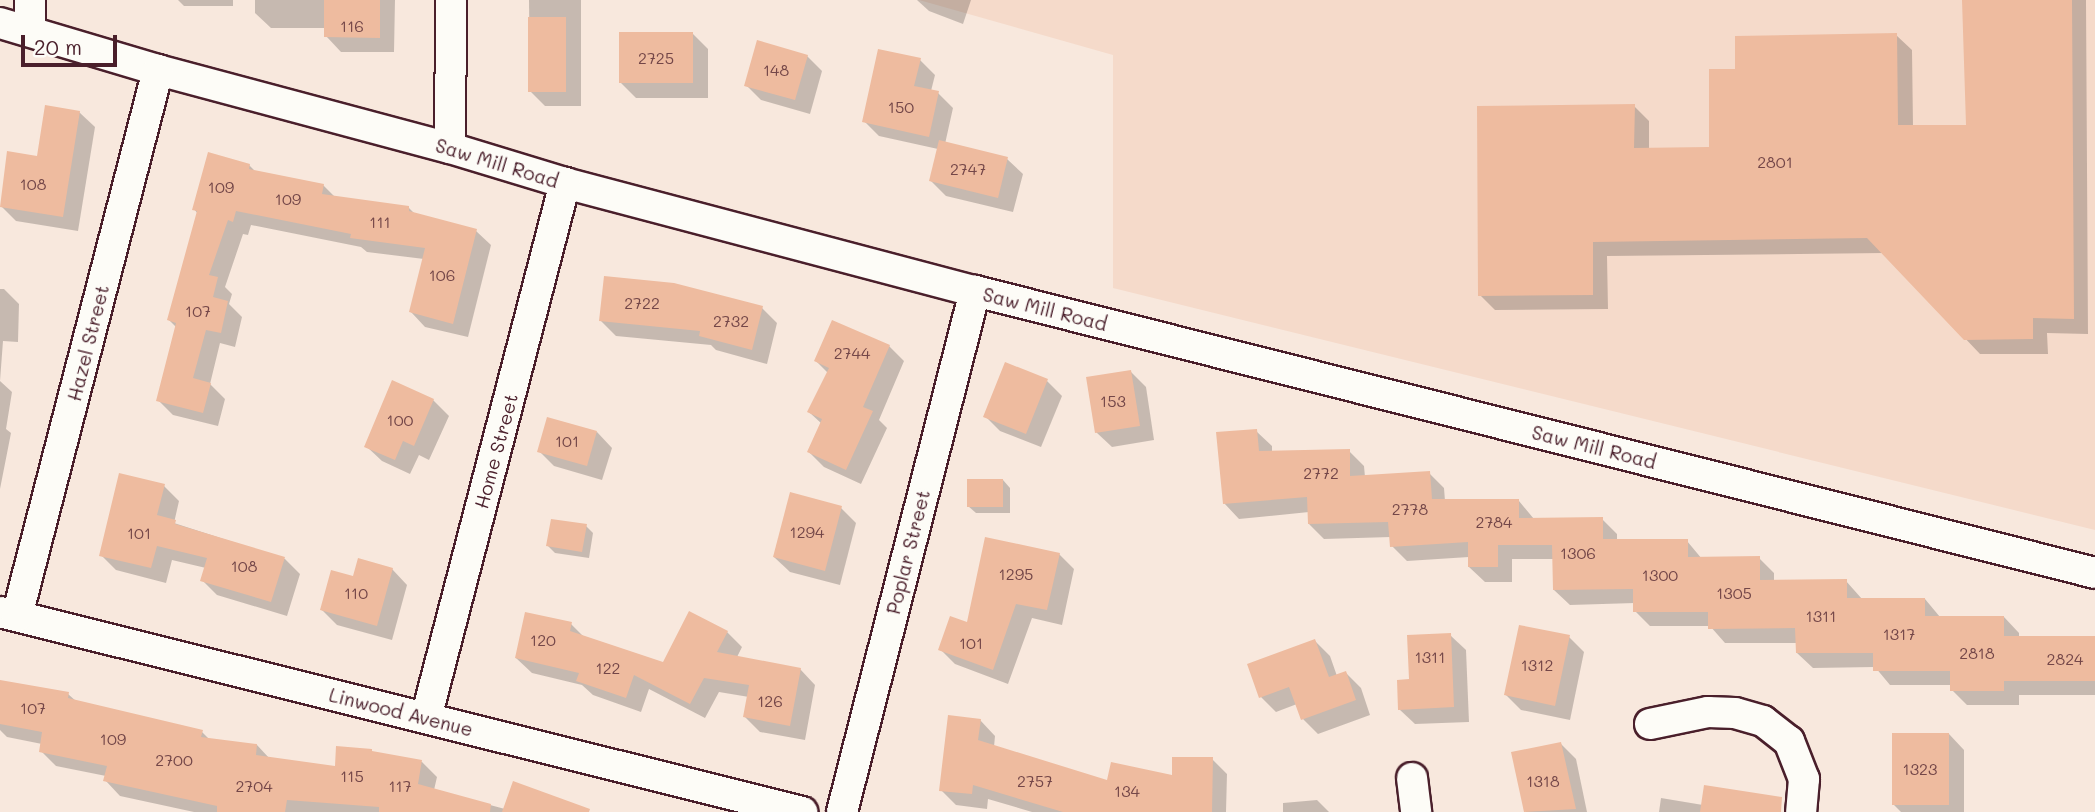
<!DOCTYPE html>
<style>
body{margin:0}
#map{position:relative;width:2095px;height:812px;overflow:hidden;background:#f8e8dd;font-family:Mali,sans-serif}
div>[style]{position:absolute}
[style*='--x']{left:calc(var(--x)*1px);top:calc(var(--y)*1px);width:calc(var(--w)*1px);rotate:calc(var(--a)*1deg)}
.built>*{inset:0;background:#f5daca}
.shadow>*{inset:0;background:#0003}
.building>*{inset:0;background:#eebb9f}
.roads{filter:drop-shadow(2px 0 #4a1f2b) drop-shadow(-2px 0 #4a1f2b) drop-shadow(0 2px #4a1f2b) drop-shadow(0 -2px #4a1f2b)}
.minor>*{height:30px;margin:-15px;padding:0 15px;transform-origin:15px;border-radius:15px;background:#fdfcf7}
span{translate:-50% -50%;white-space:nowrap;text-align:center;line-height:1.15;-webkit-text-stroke:6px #fdfcf7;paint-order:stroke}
.number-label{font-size:16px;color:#734648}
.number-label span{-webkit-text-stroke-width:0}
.street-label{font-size:19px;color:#4a1f2b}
.scale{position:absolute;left:21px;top:35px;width:96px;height:32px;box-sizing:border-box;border:4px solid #4a1f2b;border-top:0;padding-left:9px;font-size:21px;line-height:24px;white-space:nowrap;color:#4a1f2b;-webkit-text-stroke:5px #fdfcf7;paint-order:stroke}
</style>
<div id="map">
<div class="built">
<i style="clip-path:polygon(919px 0,2095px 0,2095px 530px,1113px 288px,1113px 55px)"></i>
</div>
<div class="shadow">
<i style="clip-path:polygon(178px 0,233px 0,233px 6px,184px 6px)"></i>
<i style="clip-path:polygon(255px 0,395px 0,394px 52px,341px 52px,326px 36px,326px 28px,271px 28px,255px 13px)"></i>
<i style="clip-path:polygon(529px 0,581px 0,581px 106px,545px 106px,530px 91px)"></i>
<i style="clip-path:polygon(917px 0,971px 0,963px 24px,929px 11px)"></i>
<i style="clip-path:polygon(1964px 0,2086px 0,2088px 334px,2047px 333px,2048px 354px,1980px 354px,1884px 253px,1607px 256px,1608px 309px,1495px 310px,1480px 295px,1634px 106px,1649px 121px,1649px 150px,1711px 149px,1737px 70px,1896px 35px,1912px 50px,1913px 127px,1968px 127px)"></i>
<i style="clip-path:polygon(693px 34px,708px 49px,708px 98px,636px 98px,621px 83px)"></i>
<i style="clip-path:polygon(807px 56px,822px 71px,810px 114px,761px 100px,746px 85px)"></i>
<i style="clip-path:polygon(920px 60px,935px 75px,931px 91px,938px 93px,953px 108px,945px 144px,1007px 159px,1023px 174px,1013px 212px,946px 196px,931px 181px,938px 149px,879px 136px,864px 121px)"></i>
<i style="clip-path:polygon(79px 112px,95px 127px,78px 231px,16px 221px,1px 206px)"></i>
<i style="clip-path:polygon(249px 165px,256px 172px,323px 185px,336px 198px,409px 208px,415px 214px,476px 231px,491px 245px,468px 337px,425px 327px,411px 312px,424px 259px,367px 252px,361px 247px,251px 225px,248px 235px,243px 234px,225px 287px,232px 294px,229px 304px,242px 317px,235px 347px,220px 343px,210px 384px,225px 399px,218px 426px,173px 415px,158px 400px,177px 328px,169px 320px,198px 214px,194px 209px)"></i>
<i style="clip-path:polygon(0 289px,4px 289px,19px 304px,18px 342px,3px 341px,0 381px,12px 392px,6px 429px,11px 433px,0 489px)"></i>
<i style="clip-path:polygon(762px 308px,777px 323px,767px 364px,716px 350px,711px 345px,616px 336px,601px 321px)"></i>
<i style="clip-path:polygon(889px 346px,904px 361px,879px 420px,887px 428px,861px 484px,824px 467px,809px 452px,822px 424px,809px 412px,828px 373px,816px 361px)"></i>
<i style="clip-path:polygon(1131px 372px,1146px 387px,1154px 440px,1112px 447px,1096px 432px)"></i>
<i style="clip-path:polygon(1047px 381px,1062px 396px,1041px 447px,1000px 431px,985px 416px)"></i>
<i style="clip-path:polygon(393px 382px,433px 400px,449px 416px,429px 460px,419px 455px,410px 474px,382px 461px,366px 446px)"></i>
<i style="clip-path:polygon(1256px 431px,1272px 446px,1272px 452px,1349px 451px,1364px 466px,1365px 477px,1429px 473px,1444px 488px,1445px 501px,1519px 501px,1534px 519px,1602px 519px,1617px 534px,1617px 541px,1687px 541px,1702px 559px,1759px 558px,1774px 573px,1774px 582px,1846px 581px,1862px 599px,1925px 599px,1940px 617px,2004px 617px,2019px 633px,2019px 638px,2095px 639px,2095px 695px,2019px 695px,2019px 705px,1967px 705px,1952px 690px,1952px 685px,1890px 685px,1875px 667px,1813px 668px,1797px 653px,1797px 643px,1725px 643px,1710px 626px,1650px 626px,1635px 611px,1635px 603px,1570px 605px,1554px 590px,1554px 559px,1512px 559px,1512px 582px,1485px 582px,1469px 567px,1469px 557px,1407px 561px,1392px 546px,1391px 537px,1324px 539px,1309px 524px,1309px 512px,1239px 519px,1224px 503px)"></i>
<i style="clip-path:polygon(597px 432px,612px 448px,602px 480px,554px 466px,539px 451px)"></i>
<i style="clip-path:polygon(1003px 480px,1010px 488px,1010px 513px,976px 513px,968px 506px)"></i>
<i style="clip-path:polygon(164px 486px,179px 501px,174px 523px,285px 559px,300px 574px,287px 616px,217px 595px,202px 580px,206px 568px,172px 560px,166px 583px,116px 570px,101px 555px)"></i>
<i style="clip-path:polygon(841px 508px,856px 523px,840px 585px,790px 572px,774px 557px)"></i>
<i style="clip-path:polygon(586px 526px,593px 533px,589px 558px,555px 553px,548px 546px)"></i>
<i style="clip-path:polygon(1059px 554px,1074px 569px,1062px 625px,1032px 618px,1008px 684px,955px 664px,940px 649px)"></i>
<i style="clip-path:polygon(392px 569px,407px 585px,392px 640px,337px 625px,322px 610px,354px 578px)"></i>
<i style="clip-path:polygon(571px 624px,585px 638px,663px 665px,727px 632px,742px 647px,737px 657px,800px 669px,815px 685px,805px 740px,760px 732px,745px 717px,749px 697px,719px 692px,705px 718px,649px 689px,641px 712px,593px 695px,582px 685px,532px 673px,516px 658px)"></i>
<i style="clip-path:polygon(1450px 635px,1466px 650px,1469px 722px,1415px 724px,1399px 709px,1410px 681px)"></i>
<i style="clip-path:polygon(1569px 637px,1584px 652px,1570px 720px,1521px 710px,1506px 695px)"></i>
<i style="clip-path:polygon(1315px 641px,1330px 656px,1337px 676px,1346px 673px,1361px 688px,1370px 715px,1318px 734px,1303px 719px,1297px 704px,1276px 712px,1261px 697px)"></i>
<i style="clip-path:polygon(0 682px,68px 694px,77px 702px,202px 732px,210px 740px,257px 745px,270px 759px,336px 768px,374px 754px,422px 762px,437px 777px,434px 790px,505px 809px,568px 812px,194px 812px,120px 796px,105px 780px,106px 776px,56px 766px,41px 751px,42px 744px,7px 737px,0 730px)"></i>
<i style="clip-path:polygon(980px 720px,995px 736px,994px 747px,1109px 782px,1174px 777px,1212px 759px,1227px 774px,1226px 812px,1032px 812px,988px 799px,987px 809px,956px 805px,941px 790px)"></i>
<i style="clip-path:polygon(1949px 734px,1964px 750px,1964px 812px,1901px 812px,1893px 804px)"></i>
<i style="clip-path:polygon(1561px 744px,1576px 759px,1587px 812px,1526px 812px,1513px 754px)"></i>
<i style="clip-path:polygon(1661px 798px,1703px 805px,1753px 812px,1659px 812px)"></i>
<i style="clip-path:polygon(1317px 800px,1329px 812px,1283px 812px,1283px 803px)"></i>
</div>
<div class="building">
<i style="clip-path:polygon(324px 0,380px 0,380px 38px,324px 37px)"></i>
<i style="clip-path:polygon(1962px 0,2072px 0,2074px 319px,2033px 318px,2033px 339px,1964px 340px,1867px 238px,1593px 242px,1593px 295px,1478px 296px,1477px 106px,1635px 104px,1634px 148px,1709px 147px,1709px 69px,1735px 69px,1735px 36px,1897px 33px,1898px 125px,1966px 125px)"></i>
<i style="clip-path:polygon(528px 17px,566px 17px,566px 92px,528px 92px)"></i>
<i style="clip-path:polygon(619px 32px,693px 32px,693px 83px,619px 83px)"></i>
<i style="clip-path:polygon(757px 40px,808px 55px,795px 100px,744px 86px)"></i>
<i style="clip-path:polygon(878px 49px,921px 58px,914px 86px,939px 91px,929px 137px,862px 122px)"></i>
<i style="clip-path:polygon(45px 105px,80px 111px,63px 217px,0 207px,7px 151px,37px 156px)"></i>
<i style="clip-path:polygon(939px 140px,1008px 157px,998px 198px,929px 181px)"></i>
<i style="clip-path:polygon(208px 152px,250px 164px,249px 169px,324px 184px,322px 194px,409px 206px,409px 211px,477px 229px,453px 324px,409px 312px,425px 248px,350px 238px,351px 234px,236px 211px,233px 222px,228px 220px,209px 275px,218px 277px,213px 297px,228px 301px,221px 333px,206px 330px,193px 378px,211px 383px,203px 413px,156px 401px,176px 323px,167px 320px,197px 211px,192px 210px)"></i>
<i style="clip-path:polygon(604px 276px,674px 283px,763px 306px,752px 350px,699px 336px,700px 331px,599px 321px)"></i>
<i style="clip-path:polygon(832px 320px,890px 345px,863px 407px,873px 411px,846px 470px,807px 452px,822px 419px,807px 412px,829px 368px,814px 361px)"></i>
<i style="clip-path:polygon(1005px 362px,1048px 379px,1026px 434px,983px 417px)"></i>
<i style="clip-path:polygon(1131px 370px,1140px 426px,1095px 433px,1086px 377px)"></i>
<i style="clip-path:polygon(392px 380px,434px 399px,414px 446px,403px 441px,395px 460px,364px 447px)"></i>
<i style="clip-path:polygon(547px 417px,597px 431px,587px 466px,537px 452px)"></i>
<i style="clip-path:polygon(1257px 429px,1259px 451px,1350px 449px,1350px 476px,1430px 471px,1432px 499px,1519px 499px,1519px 518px,1603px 517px,1603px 539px,1688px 539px,1688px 557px,1760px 556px,1760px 580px,1847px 579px,1847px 598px,1925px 598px,1925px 616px,2004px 616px,2004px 636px,2095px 636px,2095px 681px,2004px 681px,2004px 691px,1950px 691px,1950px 671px,1873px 671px,1873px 653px,1796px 653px,1795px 628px,1708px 629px,1708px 612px,1633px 612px,1633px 589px,1553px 590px,1552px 545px,1498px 545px,1498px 567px,1468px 567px,1468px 542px,1390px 547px,1388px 522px,1308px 524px,1307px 497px,1223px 504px,1216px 432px)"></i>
<i style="clip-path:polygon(119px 473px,165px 484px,157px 515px,176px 520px,175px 524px,285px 557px,271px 602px,200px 581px,207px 558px,157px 546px,151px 568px,99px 556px)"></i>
<i style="clip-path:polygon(967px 479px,1003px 479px,1003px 507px,967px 507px)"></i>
<i style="clip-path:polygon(790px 492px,842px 506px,825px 571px,773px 557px)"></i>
<i style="clip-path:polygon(551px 519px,587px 524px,582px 552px,546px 546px)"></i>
<i style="clip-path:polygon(985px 537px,1060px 553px,1047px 610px,1016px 604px,993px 670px,938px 650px,950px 616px,967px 622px)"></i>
<i style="clip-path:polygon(358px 558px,393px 568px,377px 626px,320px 610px,331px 570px,353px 576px)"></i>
<i style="clip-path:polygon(689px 611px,728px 631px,717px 652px,801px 668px,790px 726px,743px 717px,749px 685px,704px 678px,690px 704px,634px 675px,626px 698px,576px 681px,579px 673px,515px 658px,525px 612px,572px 622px,570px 631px,663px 662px)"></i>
<i style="clip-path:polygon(1519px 625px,1570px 635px,1555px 706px,1504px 695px)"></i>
<i style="clip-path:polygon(1451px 633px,1454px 707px,1398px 710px,1397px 680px,1409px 679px,1407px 635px)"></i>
<i style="clip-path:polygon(1315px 639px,1329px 677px,1346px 671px,1356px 700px,1301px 720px,1289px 687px,1259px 698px,1247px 664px)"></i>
<i style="clip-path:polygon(0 680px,69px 692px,68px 698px,203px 730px,201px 737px,257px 744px,256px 755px,335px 766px,336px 746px,372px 749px,372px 751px,422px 760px,418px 784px,491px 804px,490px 812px,379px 812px,379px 807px,287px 800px,285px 812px,217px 812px,217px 806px,103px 781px,107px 766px,39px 752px,42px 732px,0 724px)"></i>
<i style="clip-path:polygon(948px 715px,981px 719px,978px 740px,1107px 780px,1111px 762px,1172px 775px,1172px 757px,1213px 757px,1212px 812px,1063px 812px,973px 785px,972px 794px,939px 791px)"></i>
<i style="clip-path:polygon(1892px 733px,1949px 733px,1949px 805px,1892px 805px)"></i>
<i style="clip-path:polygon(1561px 742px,1576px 809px,1524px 812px,1511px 752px)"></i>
<i style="clip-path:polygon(513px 781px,590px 809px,589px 812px,502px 812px)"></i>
<i style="clip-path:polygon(1704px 785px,1782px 797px,1781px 812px,1700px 812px)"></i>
</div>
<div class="roads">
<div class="minor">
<i style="--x:0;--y:23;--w:165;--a:16.6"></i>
<i style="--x:158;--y:70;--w:302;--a:15"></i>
<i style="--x:450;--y:148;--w:120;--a:16.9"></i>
<i style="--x:565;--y:183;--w:424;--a:14.8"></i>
<i style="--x:975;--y:291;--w:1155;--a:14.13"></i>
<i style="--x:30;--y:31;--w:31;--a:-90"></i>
<i style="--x:450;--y:148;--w:148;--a:-89.6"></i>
<i style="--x:0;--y:612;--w:827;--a:14"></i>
<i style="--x:17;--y:616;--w:564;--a:-75.52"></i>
<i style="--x:426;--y:718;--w:553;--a:-75.44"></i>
<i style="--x:1650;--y:724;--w:59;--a:-11.7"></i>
<i style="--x:1708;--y:712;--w:27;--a:2"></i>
<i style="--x:1735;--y:713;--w:29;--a:16"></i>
<i style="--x:1763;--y:721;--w:33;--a:38"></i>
<i style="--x:1789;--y:741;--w:41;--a:68.5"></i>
<i style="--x:1804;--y:779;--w:33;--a:95"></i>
<i style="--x:1412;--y:778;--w:34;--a:83"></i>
<i style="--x:842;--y:812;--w:538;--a:-75.68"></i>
</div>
</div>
<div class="number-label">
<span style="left:352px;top:26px">116</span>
<span style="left:656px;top:58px">2725</span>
<span style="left:776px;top:70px">148</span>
<span style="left:901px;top:107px">150</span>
<span style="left:1775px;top:162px">2801</span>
<span style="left:968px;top:169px">2747</span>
<span style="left:33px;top:184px">108</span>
<span style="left:221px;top:187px">109</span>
<span style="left:288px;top:199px">109</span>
<span style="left:380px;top:222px">111</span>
<span style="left:442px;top:275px">106</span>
<span style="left:642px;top:303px">2722</span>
<span style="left:198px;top:311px">107</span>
<span style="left:731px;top:321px">2732</span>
<span style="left:852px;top:353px">2744</span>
<span style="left:1113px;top:401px">153</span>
<span style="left:400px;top:420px">100</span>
<span style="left:567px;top:441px">101</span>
<span style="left:1321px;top:473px">2772</span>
<span style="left:1410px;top:509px">2778</span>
<span style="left:1494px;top:522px">2784</span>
<span style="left:807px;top:532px">1294</span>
<span style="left:139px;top:533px">101</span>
<span style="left:1578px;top:553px">1306</span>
<span style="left:244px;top:566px">108</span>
<span style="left:1016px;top:574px">1295</span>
<span style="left:1660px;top:575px">1300</span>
<span style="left:356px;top:593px">110</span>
<span style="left:1734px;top:593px">1305</span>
<span style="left:1821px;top:616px">1311</span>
<span style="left:1899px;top:634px">1317</span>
<span style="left:543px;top:640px">120</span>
<span style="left:971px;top:643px">101</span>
<span style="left:1977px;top:653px">2818</span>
<span style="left:1430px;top:657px">1311</span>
<span style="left:2065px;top:659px">2824</span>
<span style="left:1537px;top:665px">1312</span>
<span style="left:608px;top:668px">122</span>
<span style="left:770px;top:701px">126</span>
<span style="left:33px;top:708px">107</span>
<span style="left:113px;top:739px">109</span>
<span style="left:174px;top:760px">2700</span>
<span style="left:1920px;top:769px">1323</span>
<span style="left:352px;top:776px">115</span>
<span style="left:1035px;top:781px">2757</span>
<span style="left:1543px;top:781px">1318</span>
<span style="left:254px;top:786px">2704</span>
<span style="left:400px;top:786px">117</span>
<span style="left:1127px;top:791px">134</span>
</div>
<div class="street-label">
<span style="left:497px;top:163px;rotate:17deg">Saw Mill Road</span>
<span style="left:1045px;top:309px;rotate:14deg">Saw Mill Road</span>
<span style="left:88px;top:343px;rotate:-76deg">Hazel Street</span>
<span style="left:1594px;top:447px;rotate:14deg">Saw Mill Road</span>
<span style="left:496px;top:451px;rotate:-75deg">Home Street</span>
<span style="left:908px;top:552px;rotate:-76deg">Poplar Street</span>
<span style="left:401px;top:712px;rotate:14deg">Linwood Avenue</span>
</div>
<div class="scale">20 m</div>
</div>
